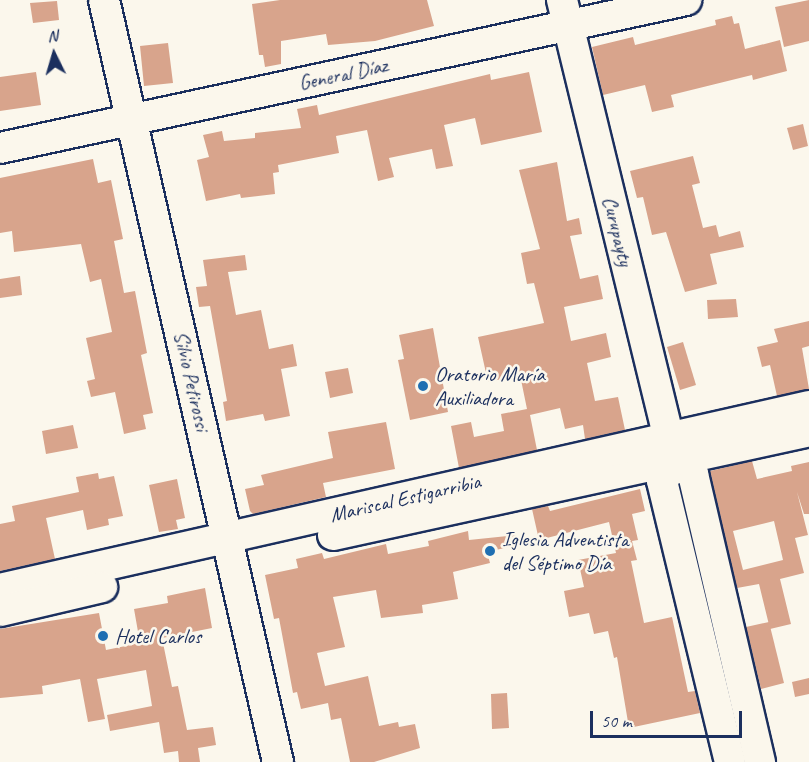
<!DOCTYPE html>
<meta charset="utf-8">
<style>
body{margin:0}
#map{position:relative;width:809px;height:762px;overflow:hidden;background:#fbf7ec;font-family:Caveat,sans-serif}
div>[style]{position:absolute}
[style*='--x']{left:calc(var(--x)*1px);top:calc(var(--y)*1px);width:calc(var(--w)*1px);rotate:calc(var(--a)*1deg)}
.building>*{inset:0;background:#d8a48c}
.roads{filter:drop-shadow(2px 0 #1b2f5e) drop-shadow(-2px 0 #1b2f5e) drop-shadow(0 2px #1b2f5e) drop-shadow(0 -2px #1b2f5e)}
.minor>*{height:30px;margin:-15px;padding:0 15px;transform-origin:15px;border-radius:15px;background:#fbf7ec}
.dots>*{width:16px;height:16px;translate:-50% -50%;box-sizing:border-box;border:3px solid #fbf7ec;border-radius:50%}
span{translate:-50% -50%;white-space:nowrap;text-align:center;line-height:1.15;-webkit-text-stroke:5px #fbf7ec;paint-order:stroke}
.street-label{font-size:21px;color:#1b2f5e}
.poi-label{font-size:21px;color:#1b2f5e}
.left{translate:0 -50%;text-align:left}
.north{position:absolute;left:24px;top:24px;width:60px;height:60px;-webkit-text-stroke:4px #fbf7ec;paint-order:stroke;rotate:355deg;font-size:16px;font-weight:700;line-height:24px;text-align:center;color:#1b2f5e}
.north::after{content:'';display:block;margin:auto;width:21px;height:27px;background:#1b2f5e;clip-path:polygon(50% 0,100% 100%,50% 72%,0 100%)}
.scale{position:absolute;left:590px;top:711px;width:152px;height:27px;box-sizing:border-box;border:3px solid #1b2f5e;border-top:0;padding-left:8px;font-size:18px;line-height:21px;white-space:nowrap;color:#1b2f5e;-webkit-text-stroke:4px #fbf7ec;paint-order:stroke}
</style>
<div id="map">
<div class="building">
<i style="clip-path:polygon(280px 0,427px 0,434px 26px,375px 41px,328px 45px,326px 34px,281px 41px,281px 64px,265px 67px,263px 55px,259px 55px,252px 4px)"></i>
<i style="clip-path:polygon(809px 0,809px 41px,784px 47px,775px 7px)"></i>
<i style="clip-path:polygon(57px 1px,59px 20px,33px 23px,30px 3px)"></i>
<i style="clip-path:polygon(732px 16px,734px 24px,739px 23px,745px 49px,780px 40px,787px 71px,753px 80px,752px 75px,671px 95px,674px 107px,652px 112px,645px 85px,603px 95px,592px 47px,633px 37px,635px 45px,716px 25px,715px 20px)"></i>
<i style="clip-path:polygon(168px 43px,173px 83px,144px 86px,140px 46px)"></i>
<i style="clip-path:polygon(36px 72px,41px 105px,0 111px,0 77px)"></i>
<i style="clip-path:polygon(529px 72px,542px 132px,481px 145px,475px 118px,444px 125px,453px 166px,436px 169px,432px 149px,389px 158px,394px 177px,378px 181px,367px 130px,336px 136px,339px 153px,278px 165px,279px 172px,273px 173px,275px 194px,241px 198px,240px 194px,206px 201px,197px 160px,209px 157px,203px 135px,222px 131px,224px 141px,255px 138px,255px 133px,301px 128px,297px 109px,317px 105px,319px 115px,490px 74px,491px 80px)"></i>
<i style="clip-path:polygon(803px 124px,808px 146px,793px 150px,787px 128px)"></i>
<i style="clip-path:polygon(693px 156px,700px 183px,692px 185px,703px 228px,716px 225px,719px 237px,740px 231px,744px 247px,710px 254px,717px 284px,685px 292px,666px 232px,652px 235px,643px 197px,637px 198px,630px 171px)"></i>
<i style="clip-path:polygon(93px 159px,98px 183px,111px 180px,123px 239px,114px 241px,124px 293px,135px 291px,147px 353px,141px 355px,153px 413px,143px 415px,146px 429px,124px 434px,115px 392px,91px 397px,87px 381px,95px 379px,86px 338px,112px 332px,101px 279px,90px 282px,81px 244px,14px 252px,12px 231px,0 233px,0 178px)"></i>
<i style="clip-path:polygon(557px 162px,567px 221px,579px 218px,582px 234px,570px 236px,580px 279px,598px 275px,603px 299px,564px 307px,571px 341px,606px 333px,611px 357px,587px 363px,595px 401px,618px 397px,625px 430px,585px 439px,583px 425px,565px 429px,560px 408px,530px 415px,537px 450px,459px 468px,451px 426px,471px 422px,474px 437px,504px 431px,501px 414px,527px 409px,520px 375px,488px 382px,478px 337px,544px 323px,534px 283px,527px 284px,521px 253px,540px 249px,519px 170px)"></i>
<i style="clip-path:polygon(245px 255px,247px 270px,228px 272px,236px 315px,261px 310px,269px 349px,293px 344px,297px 366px,281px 369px,290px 416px,265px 421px,263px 414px,226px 421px,223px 402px,227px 401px,210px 306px,199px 307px,196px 287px,207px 286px,203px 260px)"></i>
<i style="clip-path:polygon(20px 276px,22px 295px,0 298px,0 279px)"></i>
<i style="clip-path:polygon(736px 299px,738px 317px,708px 319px,707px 300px)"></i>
<i style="clip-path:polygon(809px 321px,809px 346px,802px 348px,809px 389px,777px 396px,770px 365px,762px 367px,757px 347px,778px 342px,774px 329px)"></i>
<i style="clip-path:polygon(433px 328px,448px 412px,410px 420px,398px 360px,404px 359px,399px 335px)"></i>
<i style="clip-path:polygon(683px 342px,696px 385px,680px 390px,667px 347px)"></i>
<i style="clip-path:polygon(348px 368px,353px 393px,330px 398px,325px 372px)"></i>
<i style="clip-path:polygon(386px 422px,395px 469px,323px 483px,326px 497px,253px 514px,250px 511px,245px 489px,264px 485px,261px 475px,333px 458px,328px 432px)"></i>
<i style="clip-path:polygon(73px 425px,78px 448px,46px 454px,42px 431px)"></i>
<i style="clip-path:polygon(evenodd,752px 461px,757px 479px,792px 471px,791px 466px,809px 462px,809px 514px,804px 514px,797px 492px,808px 535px,795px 538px,804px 573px,780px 579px,791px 624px,770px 629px,759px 584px,737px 588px,710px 471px,752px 461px,774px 521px,783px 560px,743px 570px,733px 531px,774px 521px)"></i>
<i style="clip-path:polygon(98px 473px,99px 479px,114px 476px,123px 516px,108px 519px,109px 525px,87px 530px,83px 510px,46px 518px,55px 559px,0 571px,0 524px,15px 521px,12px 506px,79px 492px,76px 477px)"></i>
<i style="clip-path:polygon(177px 479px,185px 518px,176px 520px,178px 529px,159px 532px,149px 485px)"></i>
<i style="clip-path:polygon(640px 489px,645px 511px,632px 514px,638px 540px,632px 541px,637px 560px,631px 561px,644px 623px,672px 617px,688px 692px,695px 691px,700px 713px,629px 728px,617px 657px,614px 658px,608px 631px,594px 634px,589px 613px,569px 617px,564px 591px,584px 587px,578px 560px,616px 553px,609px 522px,539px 540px,532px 509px,548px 506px,550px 511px)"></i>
<i style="clip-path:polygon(468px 531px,469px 540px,516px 535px,518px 545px,487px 552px,490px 563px,453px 572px,458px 599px,422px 605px,423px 613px,381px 618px,376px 590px,333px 597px,345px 647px,317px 653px,325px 686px,368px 676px,379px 726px,398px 722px,399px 727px,415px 724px,420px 748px,374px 762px,350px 762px,341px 718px,331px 720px,328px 703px,301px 709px,297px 692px,293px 693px,279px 618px,274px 619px,265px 575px,298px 568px,296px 559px,322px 553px,324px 559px,386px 544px,388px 554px,429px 546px,428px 541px)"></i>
<i style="clip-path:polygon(205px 588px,212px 628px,162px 638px,172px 687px,178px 686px,187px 730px,213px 727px,216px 745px,198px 748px,200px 762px,179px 762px,178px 751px,164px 753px,159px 722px,110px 731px,107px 715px,152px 706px,146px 670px,97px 679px,105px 719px,88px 722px,80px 679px,42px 686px,43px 694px,0 698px,0 629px,99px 613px,106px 650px,140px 643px,134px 609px,168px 603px,167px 596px)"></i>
<i style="clip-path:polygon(769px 622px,784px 683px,761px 689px,746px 627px)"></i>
<i style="clip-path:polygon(809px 678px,809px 694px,795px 697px,792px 682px)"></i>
<i style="clip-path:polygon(507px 693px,509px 728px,492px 729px,491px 694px)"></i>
</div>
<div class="roads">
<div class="minor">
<i style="--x:104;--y:0;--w:782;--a:77.14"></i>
<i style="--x:562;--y:0;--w:452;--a:76.3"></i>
<i style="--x:669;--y:439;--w:24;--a:75"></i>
<i style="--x:675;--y:462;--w:22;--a:34"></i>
<i style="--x:693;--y:474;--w:296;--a:76.9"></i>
<i style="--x:0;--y:148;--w:702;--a:-12.17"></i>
<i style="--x:675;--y:462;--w:23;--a:124"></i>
<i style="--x:662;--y:481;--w:289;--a:76.4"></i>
<i style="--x:333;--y:535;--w:487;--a:-12.3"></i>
<i style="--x:0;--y:589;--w:829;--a:-12.75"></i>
<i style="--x:0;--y:611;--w:105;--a:-13.2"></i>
</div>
</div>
<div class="dots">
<i style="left:423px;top:386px;background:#1f6fb2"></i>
<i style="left:490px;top:551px;background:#1f6fb2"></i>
<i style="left:103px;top:636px;background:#1f6fb2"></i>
</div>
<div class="street-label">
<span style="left:343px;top:74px;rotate:-12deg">General Díaz</span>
<span style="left:618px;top:231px;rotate:76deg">Curupayty</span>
<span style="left:192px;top:381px;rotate:77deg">Silvio Petirossi</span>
<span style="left:405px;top:498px;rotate:-13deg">Mariscal Estigarribia</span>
</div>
<div class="poi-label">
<span class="left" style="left:435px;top:386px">Oratorio María<br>Auxiliadora</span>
<span class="left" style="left:502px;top:551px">Iglesia Adventista<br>del Séptimo Día</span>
<span class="left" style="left:115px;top:636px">Hotel Carlos</span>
</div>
<div class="north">N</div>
<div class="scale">50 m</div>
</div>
